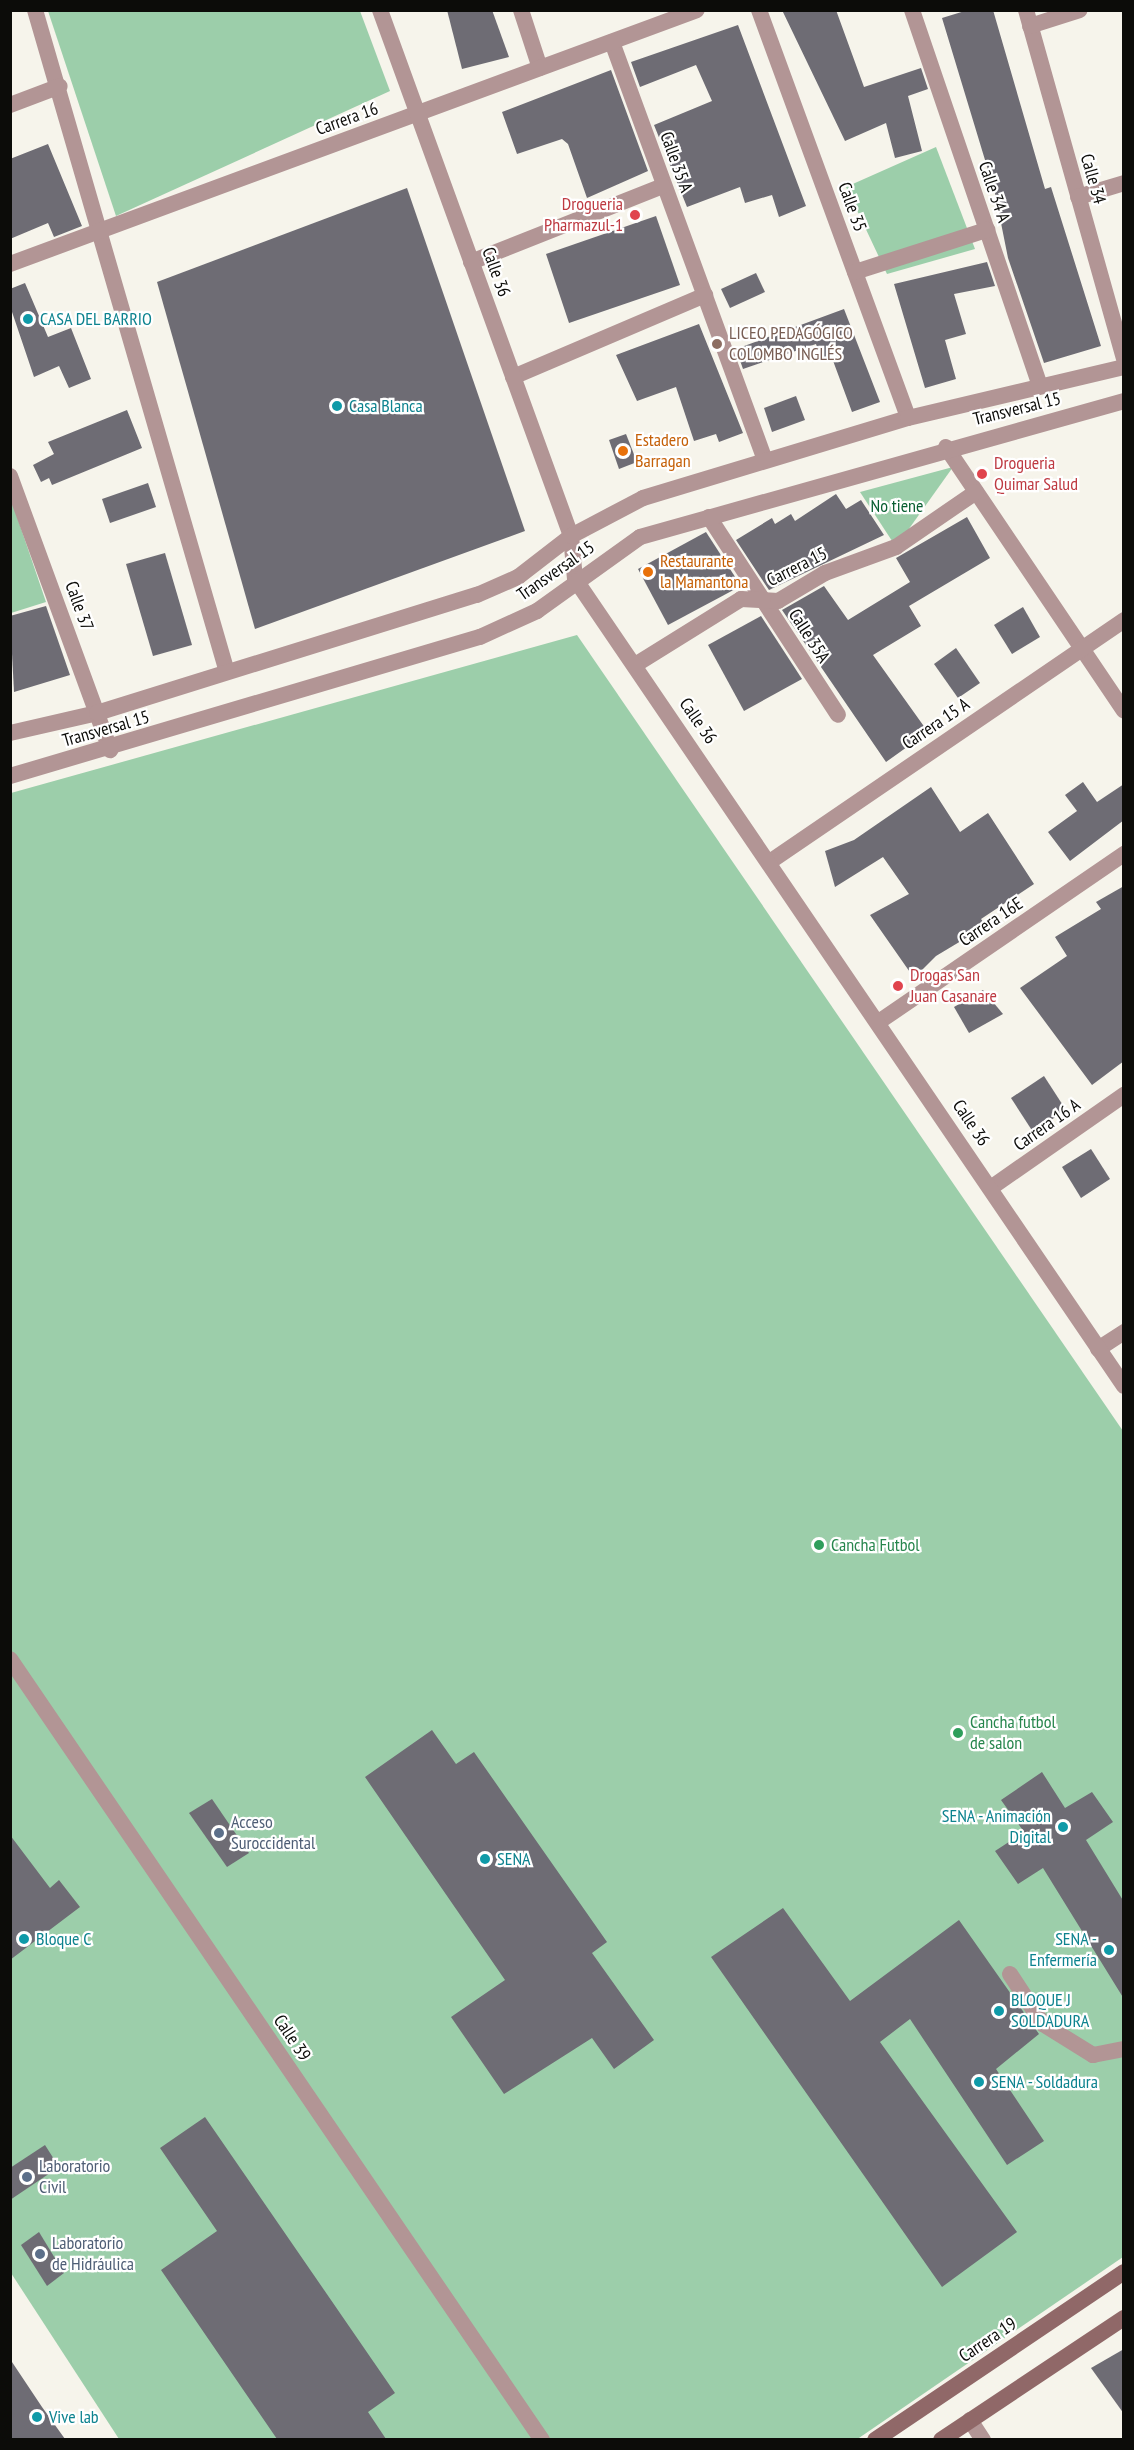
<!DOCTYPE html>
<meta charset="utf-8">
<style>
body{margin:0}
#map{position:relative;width:1134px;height:2450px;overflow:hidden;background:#f6f4eb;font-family:"PT Sans Narrow",sans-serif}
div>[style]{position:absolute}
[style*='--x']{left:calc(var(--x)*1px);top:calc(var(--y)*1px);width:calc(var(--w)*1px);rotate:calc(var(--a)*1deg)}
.green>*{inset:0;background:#9cceaa}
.building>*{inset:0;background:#6e6c74}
.minor>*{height:16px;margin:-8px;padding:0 8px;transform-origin:8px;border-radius:8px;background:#b29595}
.tertiary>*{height:16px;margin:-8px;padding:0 8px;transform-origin:8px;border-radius:8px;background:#b29595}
.secondary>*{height:16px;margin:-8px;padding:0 8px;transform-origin:8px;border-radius:8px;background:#906868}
.dots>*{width:16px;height:16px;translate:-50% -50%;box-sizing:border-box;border:3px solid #fff;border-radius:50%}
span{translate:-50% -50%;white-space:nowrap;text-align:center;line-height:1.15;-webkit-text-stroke:4.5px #fff;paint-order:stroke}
.street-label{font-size:18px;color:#0c0c09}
.health-label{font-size:18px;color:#be3a42}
.right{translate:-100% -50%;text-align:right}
.left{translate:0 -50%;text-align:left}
.culture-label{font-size:18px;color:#0d838f}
.education-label{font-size:18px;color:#785e54}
.food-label{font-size:18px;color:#c56008}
.park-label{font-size:18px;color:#085e31}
.leisure-label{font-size:18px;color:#27864d}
.service-label{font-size:18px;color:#4e5e75}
.frame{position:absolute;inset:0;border:12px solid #0c0c09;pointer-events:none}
</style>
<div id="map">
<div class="green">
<i style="clip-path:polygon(48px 11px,360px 11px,390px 91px,116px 216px)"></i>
<i style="clip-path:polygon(936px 147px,975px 249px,887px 274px,846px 187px)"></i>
<i style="clip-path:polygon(953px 467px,896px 547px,860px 492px)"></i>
<i style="clip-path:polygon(10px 496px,46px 602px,11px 613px,10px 613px)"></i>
<i style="clip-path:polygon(577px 635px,1123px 1431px,1123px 2257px,856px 2440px,119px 2439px,11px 2273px,11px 793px)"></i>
</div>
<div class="building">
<i style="clip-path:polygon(447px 10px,492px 10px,509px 57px,462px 69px)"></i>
<i style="clip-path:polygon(782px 10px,836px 10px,864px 87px,921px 68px,928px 89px,908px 96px,922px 151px,895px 158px,886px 123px,845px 141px)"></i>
<i style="clip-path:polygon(968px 10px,993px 10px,1045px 189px,1051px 187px,1101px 346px,1044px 363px,1008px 258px,995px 193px,942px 18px)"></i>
<i style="clip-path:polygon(738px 25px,806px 206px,779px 217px,772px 195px,745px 203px,740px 187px,687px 207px,654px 125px,712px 101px,696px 65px,640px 87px,631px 62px)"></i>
<i style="clip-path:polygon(611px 70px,648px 171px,587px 198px,568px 144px,562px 139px,517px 154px,502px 112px)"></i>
<i style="clip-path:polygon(48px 144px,82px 226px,54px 237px,48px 223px,10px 239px,10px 159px)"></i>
<i style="clip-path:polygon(407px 188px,525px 531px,255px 629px,157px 282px)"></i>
<i style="clip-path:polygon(656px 216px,680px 285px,569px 323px,546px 254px)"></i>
<i style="clip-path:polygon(987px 262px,995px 286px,954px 294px,966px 334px,945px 340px,956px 379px,925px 388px,894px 284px)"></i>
<i style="clip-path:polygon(756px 273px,765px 292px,730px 308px,721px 289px)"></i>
<i style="clip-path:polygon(25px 283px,48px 337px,71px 328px,91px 379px,69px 388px,59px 366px,34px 377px,10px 306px,10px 289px)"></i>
<i style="clip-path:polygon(844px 309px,880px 402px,852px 412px,832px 358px,821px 362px,816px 344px,743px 369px,736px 349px)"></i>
<i style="clip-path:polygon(699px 324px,743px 433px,719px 442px,716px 434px,694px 441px,676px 387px,637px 401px,616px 355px)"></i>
<i style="clip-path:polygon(796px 396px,805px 420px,772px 432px,764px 408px)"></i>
<i style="clip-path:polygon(127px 410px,142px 448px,52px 485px,49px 478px,41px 482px,33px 465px,54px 454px,48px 442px)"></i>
<i style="clip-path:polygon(626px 434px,637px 462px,619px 469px,609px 440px)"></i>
<i style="clip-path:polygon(148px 483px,156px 507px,110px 523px,102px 499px)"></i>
<i style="clip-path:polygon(836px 494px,846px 509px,861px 500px,884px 535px,769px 590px,736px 540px,772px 518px,775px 524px,791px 514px,795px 521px)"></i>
<i style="clip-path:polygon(967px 517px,990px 558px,909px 606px,921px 626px,873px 655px,928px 732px,886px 762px,782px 610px,824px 586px,848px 620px,910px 582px,896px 558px)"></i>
<i style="clip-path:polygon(706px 532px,741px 586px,668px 625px,638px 569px)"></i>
<i style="clip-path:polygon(165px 553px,192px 645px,153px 656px,126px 564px)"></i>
<i style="clip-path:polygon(46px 606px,70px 675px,14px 692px,10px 616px)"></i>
<i style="clip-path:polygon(1023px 607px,1040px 637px,1012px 654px,994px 625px)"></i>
<i style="clip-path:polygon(761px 616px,802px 679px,744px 711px,708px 645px)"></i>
<i style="clip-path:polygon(956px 648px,980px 683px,958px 698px,934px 664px)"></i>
<i style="clip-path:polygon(1083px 782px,1097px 802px,1124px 784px,1124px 820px,1070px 861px,1048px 832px,1077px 811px,1065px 795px)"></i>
<i style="clip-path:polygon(931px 787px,960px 832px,988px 813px,1034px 884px,981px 919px,986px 926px,936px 956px,914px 978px,870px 915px,909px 894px,883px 857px,835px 887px,825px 851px,854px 840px)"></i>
<i style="clip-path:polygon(1124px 886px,1124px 1061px,1092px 1085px,1020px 988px,1067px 956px,1055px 937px,1101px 909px,1096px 902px)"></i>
<i style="clip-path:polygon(983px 990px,1003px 1014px,969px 1033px,954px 1007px)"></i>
<i style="clip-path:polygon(1044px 1076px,1066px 1110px,1033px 1132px,1011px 1098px)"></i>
<i style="clip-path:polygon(1091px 1149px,1110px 1179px,1081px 1198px,1062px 1167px)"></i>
<i style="clip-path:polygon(432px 1730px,456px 1764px,474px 1752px,607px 1942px,592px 1953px,654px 2040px,614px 2069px,592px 2038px,504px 2094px,451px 2017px,505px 1980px,365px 1777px)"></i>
<i style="clip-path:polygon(1042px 1772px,1065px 1808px,1092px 1792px,1113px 1822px,1086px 1840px,1124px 1902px,1124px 1999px,1043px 1868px,1018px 1884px,995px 1851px,1024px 1832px,1001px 1800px)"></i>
<i style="clip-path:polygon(212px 1799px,249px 1853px,227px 1867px,189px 1813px)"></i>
<i style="clip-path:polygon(10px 1835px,50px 1888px,59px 1880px,80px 1907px,10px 1960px)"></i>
<i style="clip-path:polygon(783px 1908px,850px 2001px,959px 1920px,1039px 2034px,996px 2069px,1044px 2141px,1007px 2165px,910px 2019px,880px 2042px,1017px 2232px,942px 2287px,711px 1957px)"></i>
<i style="clip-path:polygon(205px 2117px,395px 2393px,368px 2412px,386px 2439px,277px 2439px,161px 2270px,217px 2231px,160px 2148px)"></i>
<i style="clip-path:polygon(45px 2145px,59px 2167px,10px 2200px,10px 2168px)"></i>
<i style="clip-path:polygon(39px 2232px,64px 2273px,47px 2286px,21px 2245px)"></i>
<i style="clip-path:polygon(1124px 2349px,1124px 2414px,1091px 2368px)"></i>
<i style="clip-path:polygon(10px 2359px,42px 2407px,65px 2439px,10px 2439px)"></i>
</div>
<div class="minor">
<i style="--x:35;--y:10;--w:689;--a:73.83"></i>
<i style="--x:521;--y:10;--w:61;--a:71.9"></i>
<i style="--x:759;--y:10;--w:434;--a:69.9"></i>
<i style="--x:912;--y:10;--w:396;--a:71.2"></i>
<i style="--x:1026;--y:10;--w:362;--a:74.3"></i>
<i style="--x:1030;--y:26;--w:52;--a:-17.7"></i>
<i style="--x:612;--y:42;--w:445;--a:69.9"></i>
<i style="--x:10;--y:105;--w:53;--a:-20.8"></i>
<i style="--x:1078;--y:197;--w:48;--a:-16.9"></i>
<i style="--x:471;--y:262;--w:206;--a:-21.6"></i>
<i style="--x:10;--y:264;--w:732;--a:-20.29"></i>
<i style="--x:855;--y:272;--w:139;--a:-17.7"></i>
<i style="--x:513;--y:377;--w:209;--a:-23.1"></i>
<i style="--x:946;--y:447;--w:318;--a:56"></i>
<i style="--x:10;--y:476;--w:292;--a:69.9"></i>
<i style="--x:709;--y:517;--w:236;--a:56.9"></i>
<i style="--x:635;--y:665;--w:125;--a:-31.9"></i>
<i style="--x:741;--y:599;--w:37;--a:3"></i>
<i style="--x:778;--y:601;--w:55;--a:-30.8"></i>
<i style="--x:825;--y:573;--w:76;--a:-20.1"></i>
<i style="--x:896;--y:547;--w:97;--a:-34.5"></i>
<i style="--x:771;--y:861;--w:427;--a:-34.3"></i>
<i style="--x:880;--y:1021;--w:296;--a:-34.4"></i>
<i style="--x:992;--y:1187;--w:161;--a:-34.9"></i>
<i style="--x:1098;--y:1349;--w:31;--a:-33"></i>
<i style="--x:10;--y:1659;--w:945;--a:55.74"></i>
<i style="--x:1010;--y:1974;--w:60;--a:56.6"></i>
<i style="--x:1043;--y:2024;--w:59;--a:31.8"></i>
<i style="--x:1093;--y:2055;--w:32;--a:-11"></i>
<i style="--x:970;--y:2420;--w:24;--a:57"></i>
</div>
<div class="tertiary">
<i style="--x:380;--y:10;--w:560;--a:70.04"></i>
<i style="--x:571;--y:536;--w:43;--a:84.7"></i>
<i style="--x:575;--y:579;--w:976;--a:55.77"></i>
<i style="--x:10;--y:733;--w:89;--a:-12.9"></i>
<i style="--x:97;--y:713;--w:398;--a:-17.3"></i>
<i style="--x:477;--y:595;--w:45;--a:-23.7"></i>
<i style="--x:518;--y:577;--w:67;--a:-37.7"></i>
<i style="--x:571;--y:536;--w:81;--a:-27.8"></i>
<i style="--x:643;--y:498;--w:277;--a:-16.8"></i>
<i style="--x:908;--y:418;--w:222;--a:-13.3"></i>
<i style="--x:10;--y:776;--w:490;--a:-16.5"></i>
<i style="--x:480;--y:637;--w:63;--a:-24.5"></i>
<i style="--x:537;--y:611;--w:127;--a:-35.7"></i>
<i style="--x:640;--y:537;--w:503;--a:-15.69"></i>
</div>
<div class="secondary">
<i style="--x:875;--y:2440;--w:300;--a:-34"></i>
<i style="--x:941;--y:2440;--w:220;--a:-33.7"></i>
</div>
<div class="dots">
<i style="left:635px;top:215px;background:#e0444e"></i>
<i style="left:28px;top:319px;background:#0f9aa8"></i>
<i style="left:717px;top:344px;background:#8d6e63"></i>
<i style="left:337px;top:406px;background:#0f9aa8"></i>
<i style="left:623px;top:451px;background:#e8710a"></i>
<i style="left:982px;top:474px;background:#e0444e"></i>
<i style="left:648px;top:572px;background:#e8710a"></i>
<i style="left:898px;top:986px;background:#e0444e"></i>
<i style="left:819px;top:1545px;background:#2e9e5b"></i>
<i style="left:958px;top:1733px;background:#2e9e5b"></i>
<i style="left:1063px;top:1827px;background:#0f9aa8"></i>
<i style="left:219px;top:1833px;background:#5c6f8a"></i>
<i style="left:485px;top:1859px;background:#0f9aa8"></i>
<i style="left:24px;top:1939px;background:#0f9aa8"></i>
<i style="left:1109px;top:1950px;background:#0f9aa8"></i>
<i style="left:999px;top:2011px;background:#0f9aa8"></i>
<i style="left:979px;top:2082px;background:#0f9aa8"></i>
<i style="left:27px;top:2177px;background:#5c6f8a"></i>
<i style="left:40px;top:2254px;background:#5c6f8a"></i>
<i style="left:37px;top:2417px;background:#0f9aa8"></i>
</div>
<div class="street-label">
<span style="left:347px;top:119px;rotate:-20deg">Carrera 16</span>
<span style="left:676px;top:162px;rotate:70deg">Calle 35 A</span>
<span style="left:1093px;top:179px;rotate:74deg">Calle 34</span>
<span style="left:994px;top:192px;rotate:71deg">Calle 34 A</span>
<span style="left:852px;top:207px;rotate:70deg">Calle 35</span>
<span style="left:496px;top:272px;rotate:70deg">Calle 36</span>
<span style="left:1017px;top:409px;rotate:-14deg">Transversal 15</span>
<span style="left:797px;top:567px;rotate:-27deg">Carrera 15</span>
<span style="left:556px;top:571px;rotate:-35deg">Transversal 15</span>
<span style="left:79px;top:606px;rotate:70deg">Calle 37</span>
<span style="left:809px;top:636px;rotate:57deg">Calle 35A</span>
<span style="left:698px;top:721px;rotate:55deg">Calle 36</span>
<span style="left:936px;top:724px;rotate:-34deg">Carrera 15 A</span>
<span style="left:106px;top:729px;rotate:-16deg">Transversal 15</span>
<span style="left:991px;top:922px;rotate:-34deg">Carrera 16E</span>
<span style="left:971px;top:1123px;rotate:56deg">Calle 36</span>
<span style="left:1047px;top:1125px;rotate:-35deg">Carrera 16 A</span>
<span style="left:292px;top:2038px;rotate:56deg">Calle 39</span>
<span style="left:988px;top:2340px;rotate:-34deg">Carrera 19</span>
</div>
<div class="health-label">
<span class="right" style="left:623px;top:215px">Drogueria<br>Pharmazul-1</span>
<span class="left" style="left:994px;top:474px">Drogueria<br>Quimar Salud</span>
<span class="left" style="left:910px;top:986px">Drogas San<br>Juan Casanare</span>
</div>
<div class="culture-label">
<span class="left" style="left:40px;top:319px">CASA DEL BARRIO</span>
<span class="left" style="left:349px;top:406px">Casa Blanca</span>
<span class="right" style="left:1051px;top:1827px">SENA - Animación<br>Digital</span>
<span class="left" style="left:497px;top:1859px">SENA</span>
<span class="left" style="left:36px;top:1939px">Bloque C</span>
<span class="right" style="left:1097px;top:1950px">SENA -<br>Enfermería</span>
<span class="left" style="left:1011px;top:2011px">BLOQUE J<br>SOLDADURA</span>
<span class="left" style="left:991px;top:2082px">SENA - Soldadura</span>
<span class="left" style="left:49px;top:2417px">Vive lab</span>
</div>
<div class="education-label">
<span class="left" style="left:729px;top:344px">LICEO PEDAGÓGICO<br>COLOMBO INGLÉS</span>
</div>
<div class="food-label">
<span class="left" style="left:635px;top:451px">Estadero<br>Barragan</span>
<span class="left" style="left:660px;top:572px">Restaurante<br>la Mamantona</span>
</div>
<div class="park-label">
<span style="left:897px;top:506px">No tiene</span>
</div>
<div class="leisure-label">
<span class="left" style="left:831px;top:1545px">Cancha Futbol</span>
<span class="left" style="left:970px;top:1733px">Cancha futbol<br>de salon</span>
</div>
<div class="service-label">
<span class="left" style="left:231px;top:1833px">Acceso<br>Suroccidental</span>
<span class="left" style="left:39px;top:2177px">Laboratorio<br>Civil</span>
<span class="left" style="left:52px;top:2254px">Laboratorio<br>de Hidráulica</span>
</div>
<div class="frame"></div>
</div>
